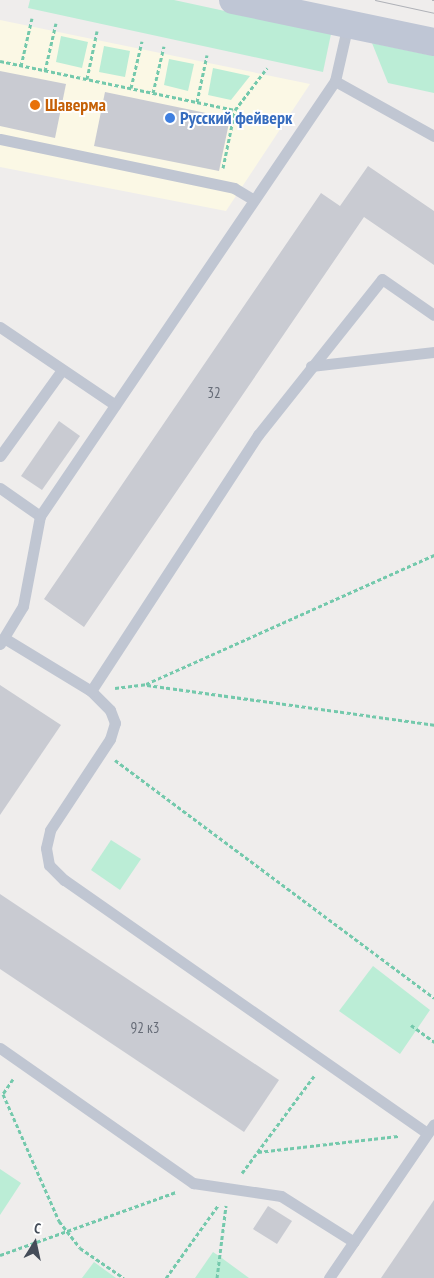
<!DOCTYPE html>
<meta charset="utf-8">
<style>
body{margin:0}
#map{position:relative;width:434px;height:1278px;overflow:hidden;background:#efedec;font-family:"PT Sans Narrow",sans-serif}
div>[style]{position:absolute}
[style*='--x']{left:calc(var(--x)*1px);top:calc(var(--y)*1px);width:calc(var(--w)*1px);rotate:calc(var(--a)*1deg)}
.commercial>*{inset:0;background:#fbf8e5}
.green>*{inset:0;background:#bbedd6}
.building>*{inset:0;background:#c9cbd2}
.path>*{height:3px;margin-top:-1.5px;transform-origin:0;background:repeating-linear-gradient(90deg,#74c9ac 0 4px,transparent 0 6.5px)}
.service>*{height:11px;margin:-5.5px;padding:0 5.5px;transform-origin:5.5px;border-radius:5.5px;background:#c0c6d2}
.secondary>*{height:28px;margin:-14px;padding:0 14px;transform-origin:14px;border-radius:14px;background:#bfc6d5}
.tram>*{height:1px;margin:-0.5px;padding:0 0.5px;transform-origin:0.5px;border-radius:0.5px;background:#afb1b7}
.dots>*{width:14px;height:14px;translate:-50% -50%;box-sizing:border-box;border:2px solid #fff;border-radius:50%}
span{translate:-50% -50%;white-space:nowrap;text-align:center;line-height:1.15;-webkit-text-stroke:4px #fff;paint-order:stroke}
.number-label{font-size:15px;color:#666c77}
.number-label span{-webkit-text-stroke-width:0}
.food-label{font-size:18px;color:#c56008;font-weight:700}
.left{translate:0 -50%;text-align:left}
.shop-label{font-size:18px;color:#366cbe;font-weight:700}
.north{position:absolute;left:10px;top:1218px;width:50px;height:50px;-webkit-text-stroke:4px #fff;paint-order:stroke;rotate:10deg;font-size:14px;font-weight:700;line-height:20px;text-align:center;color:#454d59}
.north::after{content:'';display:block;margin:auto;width:18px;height:22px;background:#454d59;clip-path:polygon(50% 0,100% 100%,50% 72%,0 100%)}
</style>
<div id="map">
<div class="commercial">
<i style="clip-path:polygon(0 20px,310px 84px,226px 211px,0 167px)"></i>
</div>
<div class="green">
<i style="clip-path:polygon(30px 0,174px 0,331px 34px,323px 72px,28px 8px)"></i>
<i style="clip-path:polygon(61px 36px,88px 42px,82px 68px,56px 62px)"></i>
<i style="clip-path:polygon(372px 43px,434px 56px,434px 93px,388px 83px)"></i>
<i style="clip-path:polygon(104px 46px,130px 51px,125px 77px,99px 72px)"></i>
<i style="clip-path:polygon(169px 59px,194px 64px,188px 91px,164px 85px)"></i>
<i style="clip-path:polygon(213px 68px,250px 76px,231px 100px,208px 95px)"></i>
<i style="clip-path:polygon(111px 840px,141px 859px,120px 890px,91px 870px)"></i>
<i style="clip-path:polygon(373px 966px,430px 1010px,400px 1054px,339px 1011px)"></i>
<i style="clip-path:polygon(0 1169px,21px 1183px,0 1215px)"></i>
<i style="clip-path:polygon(213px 1252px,219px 1256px,249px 1278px,195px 1278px)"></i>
<i style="clip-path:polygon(94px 1262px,116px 1278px,82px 1278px)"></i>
</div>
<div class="building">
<i style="clip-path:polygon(0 71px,66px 84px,55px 138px,0 126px)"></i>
<i style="clip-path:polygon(105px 92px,230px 118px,219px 171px,94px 146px)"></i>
<i style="clip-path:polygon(368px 166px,434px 211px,434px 265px,364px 217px,84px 627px,44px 599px,321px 193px,340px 206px)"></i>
<i style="clip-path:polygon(59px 421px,80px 436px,42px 490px,21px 476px)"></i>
<i style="clip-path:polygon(0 685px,61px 725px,0 815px)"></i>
<i style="clip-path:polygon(0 894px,279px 1080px,244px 1132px,0 969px)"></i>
<i style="clip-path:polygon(434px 1200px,434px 1278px,381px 1278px,417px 1225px)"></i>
<i style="clip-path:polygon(268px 1206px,292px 1221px,277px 1244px,253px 1229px)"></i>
</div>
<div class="path">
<i style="--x:0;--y:61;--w:240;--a:11.8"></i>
<i style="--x:21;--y:66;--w:49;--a:-77.1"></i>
<i style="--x:45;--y:71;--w:49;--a:-77.1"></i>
<i style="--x:87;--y:79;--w:49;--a:-78.2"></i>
<i style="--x:131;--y:88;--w:48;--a:-76.8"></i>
<i style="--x:153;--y:93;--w:48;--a:-76.8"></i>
<i style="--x:197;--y:102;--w:48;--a:-78"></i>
<i style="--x:223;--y:168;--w:59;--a:-78.3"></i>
<i style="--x:235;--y:110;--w:53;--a:-52.7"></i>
<i style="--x:147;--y:685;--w:290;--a:7.9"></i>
<i style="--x:115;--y:688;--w:31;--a:-7"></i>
<i style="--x:146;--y:684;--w:316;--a:-24.1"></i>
<i style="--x:115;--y:760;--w:398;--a:36.7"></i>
<i style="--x:411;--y:1025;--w:29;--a:36"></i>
<i style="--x:13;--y:1079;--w:18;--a:124"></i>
<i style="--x:3;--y:1094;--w:139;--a:66.2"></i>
<i style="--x:59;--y:1221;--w:34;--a:52"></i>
<i style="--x:80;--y:1248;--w:53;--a:34.3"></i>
<i style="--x:258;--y:1152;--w:141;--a:-6.5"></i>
<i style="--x:242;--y:1173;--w:121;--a:-53.4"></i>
<i style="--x:0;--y:1255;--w:187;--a:-19.7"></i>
<i style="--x:166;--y:1278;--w:91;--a:-54.4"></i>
<i style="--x:217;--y:1278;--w:73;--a:-82.9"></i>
</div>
<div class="service">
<i style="--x:335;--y:81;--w:113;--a:29.1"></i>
<i style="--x:0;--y:139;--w:239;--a:11.8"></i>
<i style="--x:234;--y:188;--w:23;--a:31"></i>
<i style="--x:0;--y:327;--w:139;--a:34.1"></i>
<i style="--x:311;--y:366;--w:124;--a:-6.5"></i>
<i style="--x:0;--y:456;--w:106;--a:-54.2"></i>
<i style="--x:0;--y:488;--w:49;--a:35"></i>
<i style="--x:4;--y:638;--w:102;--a:31.3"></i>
<i style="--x:0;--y:644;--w:44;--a:-58.8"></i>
<i style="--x:23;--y:606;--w:92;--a:-79.3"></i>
<i style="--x:40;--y:516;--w:526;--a:-55.86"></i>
<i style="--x:335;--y:81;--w:58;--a:-77.2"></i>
<i style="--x:0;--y:1048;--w:236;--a:35"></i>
<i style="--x:193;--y:1183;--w:89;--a:8.4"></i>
<i style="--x:281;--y:1196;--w:86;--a:32.2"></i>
<i style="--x:427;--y:1133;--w:442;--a:-145.1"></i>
<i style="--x:64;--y:880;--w:21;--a:-135"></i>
<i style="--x:49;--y:865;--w:17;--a:-100"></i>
<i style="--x:46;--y:848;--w:18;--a:-77"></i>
<i style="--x:50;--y:830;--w:109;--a:-56.6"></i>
<i style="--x:110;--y:739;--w:17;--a:-73"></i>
<i style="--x:115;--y:723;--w:14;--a:-111"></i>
<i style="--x:110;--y:710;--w:27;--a:-135"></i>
<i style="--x:91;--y:691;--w:306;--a:-56.9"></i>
<i style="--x:258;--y:435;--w:199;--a:-51.5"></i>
<i style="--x:382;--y:279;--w:63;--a:34.7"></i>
<i style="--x:329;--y:1278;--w:186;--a:-55.7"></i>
</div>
<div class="secondary">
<i style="--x:233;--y:0;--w:205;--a:11.8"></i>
</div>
<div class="tram">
<i style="--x:375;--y:0;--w:60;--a:12.4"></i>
<i style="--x:432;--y:0;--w:2;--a:0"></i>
</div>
<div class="dots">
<i style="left:35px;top:105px;background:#e8710a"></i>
<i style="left:170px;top:118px;background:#3f7fe0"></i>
</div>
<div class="number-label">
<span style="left:214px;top:393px">32</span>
<span style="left:145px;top:1028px">92 к3</span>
</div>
<div class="food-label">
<span class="left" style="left:45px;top:105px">Шаверма</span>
</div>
<div class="shop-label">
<span class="left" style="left:180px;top:118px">Русский фейверк</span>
</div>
<div class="north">С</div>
</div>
